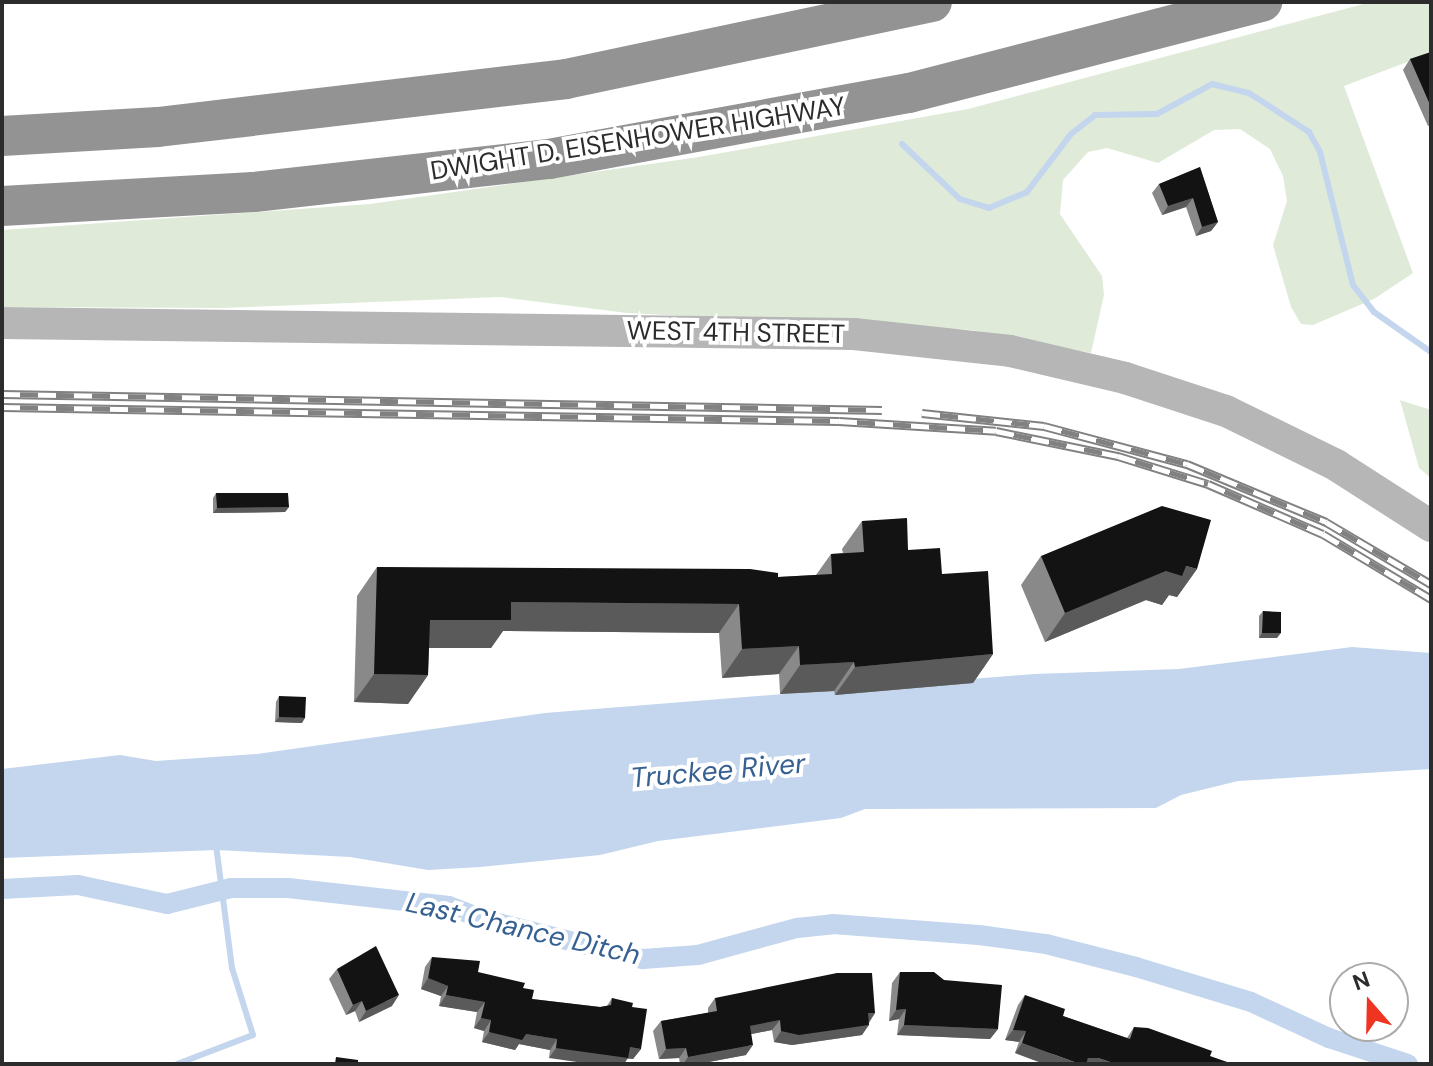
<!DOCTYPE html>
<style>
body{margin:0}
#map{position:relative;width:1433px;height:1066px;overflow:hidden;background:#fff;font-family:"DM Sans",sans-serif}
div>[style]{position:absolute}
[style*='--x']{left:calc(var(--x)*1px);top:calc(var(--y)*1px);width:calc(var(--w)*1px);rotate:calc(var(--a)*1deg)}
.green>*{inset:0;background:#dfebd8}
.water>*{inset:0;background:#c3d6ed}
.stream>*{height:6px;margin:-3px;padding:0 3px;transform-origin:3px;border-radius:3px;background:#c3d6ed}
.canal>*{height:20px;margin:-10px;padding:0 10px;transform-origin:10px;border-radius:10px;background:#c3d6ed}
.secondary>*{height:32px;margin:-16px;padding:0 16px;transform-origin:16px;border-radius:16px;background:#b6b6b6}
.motorway>*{height:40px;margin:-20px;padding:0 20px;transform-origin:20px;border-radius:20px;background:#939393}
.rail>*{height:9px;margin-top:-4.5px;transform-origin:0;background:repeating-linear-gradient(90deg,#fff 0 18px,#818181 0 36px);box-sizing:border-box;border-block:2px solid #818181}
.wall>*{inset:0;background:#898989}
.shaded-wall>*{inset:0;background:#5a5a5a}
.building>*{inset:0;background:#131313}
span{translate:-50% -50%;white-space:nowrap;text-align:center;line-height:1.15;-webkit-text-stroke:8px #fff;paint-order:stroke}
.street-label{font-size:26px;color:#2c2c2c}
.water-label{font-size:28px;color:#366092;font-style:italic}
.frame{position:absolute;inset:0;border:4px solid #2c2c2c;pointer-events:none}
.north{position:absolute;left:1329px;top:962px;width:80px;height:80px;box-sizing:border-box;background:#fff;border:2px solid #ababab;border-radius:50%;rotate:340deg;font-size:22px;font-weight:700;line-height:32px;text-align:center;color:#2c2c2c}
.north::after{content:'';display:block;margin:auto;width:28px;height:36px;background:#ef3422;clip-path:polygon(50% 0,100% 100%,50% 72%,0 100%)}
</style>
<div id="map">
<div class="green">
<i style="clip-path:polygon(1371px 2px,1431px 2px,1431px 53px,1344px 86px,1413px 273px,1374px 299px,1313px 325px,1301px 324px,1291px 307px,1273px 245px,1287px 201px,1283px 176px,1270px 149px,1240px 129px,1214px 130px,1158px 163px,1107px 148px,1088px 152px,1063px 180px,1060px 214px,1102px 276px,1104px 295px,1091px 353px,972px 330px,627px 313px,501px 297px,222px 308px,2px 307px,2px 230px,370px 204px,699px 157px,968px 109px)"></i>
<i style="clip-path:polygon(1400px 400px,1431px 410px,1431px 478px,1419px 468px)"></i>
</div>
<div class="water">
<i style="clip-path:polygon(1352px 647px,1431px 653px,1431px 769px,1238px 781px,1181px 795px,1156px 808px,865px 809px,841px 818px,658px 841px,600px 855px,480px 867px,428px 870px,350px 857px,217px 850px,2px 858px,2px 769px,120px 755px,156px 761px,257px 754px,545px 713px,1034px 674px,1179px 669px)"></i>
</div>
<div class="stream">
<i style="--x:902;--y:144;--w:80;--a:43.5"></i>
<i style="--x:960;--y:199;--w:30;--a:17"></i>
<i style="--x:989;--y:208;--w:41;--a:-22.8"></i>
<i style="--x:1027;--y:192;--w:73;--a:-52.8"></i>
<i style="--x:1071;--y:134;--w:31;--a:-38"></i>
<i style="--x:1095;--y:115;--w:62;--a:-0.9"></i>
<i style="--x:1157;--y:114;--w:63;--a:-28.6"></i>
<i style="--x:1212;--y:84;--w:38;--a:14"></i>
<i style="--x:1249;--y:93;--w:72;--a:33"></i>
<i style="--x:1309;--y:132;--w:23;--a:61"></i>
<i style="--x:1320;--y:152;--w:137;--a:76.1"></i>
<i style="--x:1353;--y:285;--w:34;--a:52"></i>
<i style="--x:1374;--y:312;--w:70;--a:35.1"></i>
<i style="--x:177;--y:1064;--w:81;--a:-20.9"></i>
<i style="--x:253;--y:1035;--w:70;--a:-107.4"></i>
<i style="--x:232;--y:968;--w:125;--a:-97.4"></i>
</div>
<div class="canal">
<i style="--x:2;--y:889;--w:76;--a:-3"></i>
<i style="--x:78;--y:885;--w:91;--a:12.1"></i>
<i style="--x:167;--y:904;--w:66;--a:-14"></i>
<i style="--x:231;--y:888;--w:57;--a:0"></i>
<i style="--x:288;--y:888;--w:162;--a:6.4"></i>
<i style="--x:449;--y:906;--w:40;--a:21"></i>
<i style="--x:486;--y:920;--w:162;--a:14"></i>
<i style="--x:643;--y:959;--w:55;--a:-4.2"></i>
<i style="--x:698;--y:955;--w:103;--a:-15.3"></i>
<i style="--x:797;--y:928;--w:36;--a:-6"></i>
<i style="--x:833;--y:924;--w:146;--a:4.3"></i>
<i style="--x:979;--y:935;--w:68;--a:7.7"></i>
<i style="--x:1046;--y:944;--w:93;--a:14.3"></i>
<i style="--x:1136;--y:967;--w:120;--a:16.9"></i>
<i style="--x:1251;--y:1002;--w:86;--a:24.8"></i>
<i style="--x:1329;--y:1038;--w:83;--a:18.2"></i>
</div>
<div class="secondary">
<i style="--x:2;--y:323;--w:852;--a:0.74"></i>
<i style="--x:854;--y:334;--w:157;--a:6.2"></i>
<i style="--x:1010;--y:351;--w:118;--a:13.2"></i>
<i style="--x:1125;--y:378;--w:106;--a:18.1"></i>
<i style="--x:1226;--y:411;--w:123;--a:26.1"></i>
<i style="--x:1336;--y:465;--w:113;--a:32.7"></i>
</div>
<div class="motorway">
<i style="--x:2;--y:136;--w:156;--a:-3.3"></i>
<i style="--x:158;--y:127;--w:411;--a:-6.7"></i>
<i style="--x:566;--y:79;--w:374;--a:-11.9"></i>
<i style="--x:2;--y:206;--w:252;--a:-3.2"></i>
<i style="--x:254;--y:192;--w:297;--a:-6.4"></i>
<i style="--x:549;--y:159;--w:366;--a:-10.4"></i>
<i style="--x:909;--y:93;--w:365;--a:-14.5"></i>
</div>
<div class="rail">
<i style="--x:2;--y:394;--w:880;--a:1.04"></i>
<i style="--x:2;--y:407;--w:837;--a:0.96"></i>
<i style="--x:839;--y:421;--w:157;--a:3.6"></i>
<i style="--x:996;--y:431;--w:125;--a:11.6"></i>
<i style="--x:1118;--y:456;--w:94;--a:17.3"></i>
<i style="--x:1208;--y:484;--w:125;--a:23.5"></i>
<i style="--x:1323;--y:534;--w:126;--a:31"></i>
<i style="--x:922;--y:413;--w:123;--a:6.1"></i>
<i style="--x:1044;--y:426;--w:148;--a:14.9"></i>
<i style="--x:1187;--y:464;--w:151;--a:22.6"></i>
<i style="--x:1326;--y:522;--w:122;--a:30.6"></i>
</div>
<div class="wall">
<i style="clip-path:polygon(1431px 52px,1431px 125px,1428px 126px,1403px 70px,1410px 59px)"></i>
<i style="clip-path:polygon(1200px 167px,1218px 222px,1211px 231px,1196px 236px,1186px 207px,1162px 215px,1152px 193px,1159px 184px)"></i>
<i style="clip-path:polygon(216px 493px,289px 507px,285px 512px,213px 513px,213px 498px)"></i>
<i style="clip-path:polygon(862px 521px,908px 550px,942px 574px,993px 654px,973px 683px,835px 695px,834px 691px,780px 694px,779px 674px,722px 678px,719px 633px,503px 631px,491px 648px,429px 648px,428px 675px,408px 704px,354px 702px,357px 596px,377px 567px,778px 577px,816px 575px,831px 554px,843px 553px,842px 549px)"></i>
<i style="clip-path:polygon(1041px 556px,1197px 569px,1177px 597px,1169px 595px,1162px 605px,1146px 600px,1045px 642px,1021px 585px)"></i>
<i style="clip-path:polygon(1263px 611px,1277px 638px,1259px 638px,1259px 616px)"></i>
<i style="clip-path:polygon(279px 696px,302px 723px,275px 722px,276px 702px)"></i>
<i style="clip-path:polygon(432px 957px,523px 988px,532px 999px,600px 1007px,607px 1006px,612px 998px,632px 1007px,641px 1049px,633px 1059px,549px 1058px,550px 1050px,519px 1044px,515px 1050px,482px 1042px,484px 1031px,474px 1028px,477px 1012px,439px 1006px,441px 996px,421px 989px,425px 967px)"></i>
<i style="clip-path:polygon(337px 969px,392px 1006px,359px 1022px,355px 1011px,346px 1015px,329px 979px)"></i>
<i style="clip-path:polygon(900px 972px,998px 1029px,990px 1039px,897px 1035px,899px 1019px,889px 1021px,892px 983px)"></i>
<i style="clip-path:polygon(1025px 995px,1063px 1016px,1127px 1038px,1134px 1027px,1210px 1056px,1015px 1053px,1019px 1042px,1005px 1040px,1018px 1005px)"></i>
<i style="clip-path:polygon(715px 998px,875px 1013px,862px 1035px,792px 1045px,774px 1042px,772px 1030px,751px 1034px,746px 1055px,698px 1064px,680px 1064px,679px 1058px,659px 1059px,653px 1031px,661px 1021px,708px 1013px,708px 1008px)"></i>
</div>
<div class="shaded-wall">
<i style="clip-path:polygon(1193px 198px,1186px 207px,1162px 215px,1168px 206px)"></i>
<i style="clip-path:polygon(1218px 222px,1211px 231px,1196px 236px,1202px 227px)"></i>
<i style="clip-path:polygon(289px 507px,285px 512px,213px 513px,217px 508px)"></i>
<i style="clip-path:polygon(1186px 566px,1197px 569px,1177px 597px,1169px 595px,1162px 605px,1146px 600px,1045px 642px,1065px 613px,1166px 571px)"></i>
<i style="clip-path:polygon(511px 602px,739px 604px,719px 633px,503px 631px,491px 648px,409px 648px,430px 620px)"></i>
<i style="clip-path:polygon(1262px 633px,1281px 633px,1277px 638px,1259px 638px)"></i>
<i style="clip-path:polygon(799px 646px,779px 674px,722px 678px,742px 649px)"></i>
<i style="clip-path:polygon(993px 654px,973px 683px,835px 695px,855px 667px)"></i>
<i style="clip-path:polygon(854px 662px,834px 691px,780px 694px,800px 665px)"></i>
<i style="clip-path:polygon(374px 674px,428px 675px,408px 704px,354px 702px)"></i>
<i style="clip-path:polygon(279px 717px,305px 718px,302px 723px,275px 722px)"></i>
<i style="clip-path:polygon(428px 978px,448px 986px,441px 996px,421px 989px)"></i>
<i style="clip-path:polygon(399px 995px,392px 1006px,359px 1022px,366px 1011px)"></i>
<i style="clip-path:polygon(446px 995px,485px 1002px,477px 1012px,439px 1006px)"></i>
<i style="clip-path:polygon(362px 1001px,355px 1011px,346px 1015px,353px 1005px)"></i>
<i style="clip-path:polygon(906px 1009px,899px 1019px,889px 1021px,896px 1010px)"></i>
<i style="clip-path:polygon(868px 1013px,875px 1013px,868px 1023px)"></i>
<i style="clip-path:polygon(481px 1018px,491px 1020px,484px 1031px,474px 1028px)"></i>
<i style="clip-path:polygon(780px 1020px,772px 1030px,742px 1036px,750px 1026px)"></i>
<i style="clip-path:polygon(869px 1025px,862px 1035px,792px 1045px,774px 1042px,781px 1031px)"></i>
<i style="clip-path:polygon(904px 1025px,998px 1029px,990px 1039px,897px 1035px)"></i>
<i style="clip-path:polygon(1013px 1030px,1026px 1031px,1019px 1042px,1005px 1040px)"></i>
<i style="clip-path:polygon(489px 1032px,526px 1034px,557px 1039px,550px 1050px,519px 1044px,515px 1050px,482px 1042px)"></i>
<i style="clip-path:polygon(1022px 1043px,1080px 1064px,1044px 1064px,1015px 1053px)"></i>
<i style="clip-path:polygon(753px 1045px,746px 1055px,698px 1064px,683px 1064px,688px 1057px)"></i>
<i style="clip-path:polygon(630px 1047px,641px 1049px,633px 1059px,628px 1058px,624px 1064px,591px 1064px,549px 1058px,556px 1048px)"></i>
<i style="clip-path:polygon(686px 1048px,679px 1058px,659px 1059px,666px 1049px)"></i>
<i style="clip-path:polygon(1088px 1058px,1098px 1058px,1116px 1064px,1084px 1064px)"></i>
</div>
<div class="building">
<i style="clip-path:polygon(1431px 52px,1431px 107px,1410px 59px)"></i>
<i style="clip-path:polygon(1200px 167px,1218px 222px,1202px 227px,1193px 198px,1168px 206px,1159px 184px)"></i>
<i style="clip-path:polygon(216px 493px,288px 493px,289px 507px,217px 508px)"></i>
<i style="clip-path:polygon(1162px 506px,1211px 520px,1197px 569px,1186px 566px,1182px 576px,1166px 571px,1065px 613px,1041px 556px)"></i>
<i style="clip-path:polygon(907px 518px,908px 550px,940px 548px,942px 574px,988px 571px,993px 654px,855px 667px,854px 662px,800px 665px,799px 646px,742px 649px,739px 604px,511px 602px,511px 620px,430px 620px,428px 675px,374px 674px,377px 567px,750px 569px,778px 573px,778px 577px,832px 574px,831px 554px,864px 552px,862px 521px)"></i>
<i style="clip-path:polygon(1263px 611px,1281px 612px,1281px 633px,1262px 633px)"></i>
<i style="clip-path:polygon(279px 696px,306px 697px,305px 718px,279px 717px)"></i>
<i style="clip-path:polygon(376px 946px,399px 995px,366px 1011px,362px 1001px,353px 1005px,337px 969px)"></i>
<i style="clip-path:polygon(432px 957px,480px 961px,478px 972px,525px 983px,523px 988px,534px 990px,532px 999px,600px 1007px,611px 1005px,612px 998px,633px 1003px,632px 1007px,647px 1009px,641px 1049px,630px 1047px,628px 1058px,556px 1048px,557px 1039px,526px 1034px,522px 1040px,489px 1032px,491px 1020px,481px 1018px,485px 1002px,446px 995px,448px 986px,428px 978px)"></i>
<i style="clip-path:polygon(900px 972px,934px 972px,944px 980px,1002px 985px,998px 1029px,904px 1025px,906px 1009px,896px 1010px)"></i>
<i style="clip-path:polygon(837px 973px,872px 973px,875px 1013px,868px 1013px,869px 1025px,799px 1035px,781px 1031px,780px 1020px,750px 1026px,753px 1045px,688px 1057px,686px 1048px,666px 1049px,661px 1021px,717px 1011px,715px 998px)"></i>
<i style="clip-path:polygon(1025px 995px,1065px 1009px,1063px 1016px,1130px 1039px,1134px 1027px,1148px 1028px,1212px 1051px,1210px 1056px,1230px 1063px,1116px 1064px,1098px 1058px,1088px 1058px,1086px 1064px,1080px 1064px,1022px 1043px,1026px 1031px,1013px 1030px)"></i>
<i style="clip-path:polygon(336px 1057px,358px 1060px,358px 1064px,335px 1064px)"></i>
</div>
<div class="street-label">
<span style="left:638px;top:139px;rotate:-9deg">DWIGHT D. EISENHOWER HIGHWAY</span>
<span style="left:736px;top:333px;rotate:1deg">WEST 4TH STREET</span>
</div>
<div class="water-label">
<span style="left:718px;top:771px;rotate:-5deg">Truckee River</span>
<span style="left:523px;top:929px;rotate:13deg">Last Chance Ditch</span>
</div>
<div class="frame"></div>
<div class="north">N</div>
</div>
